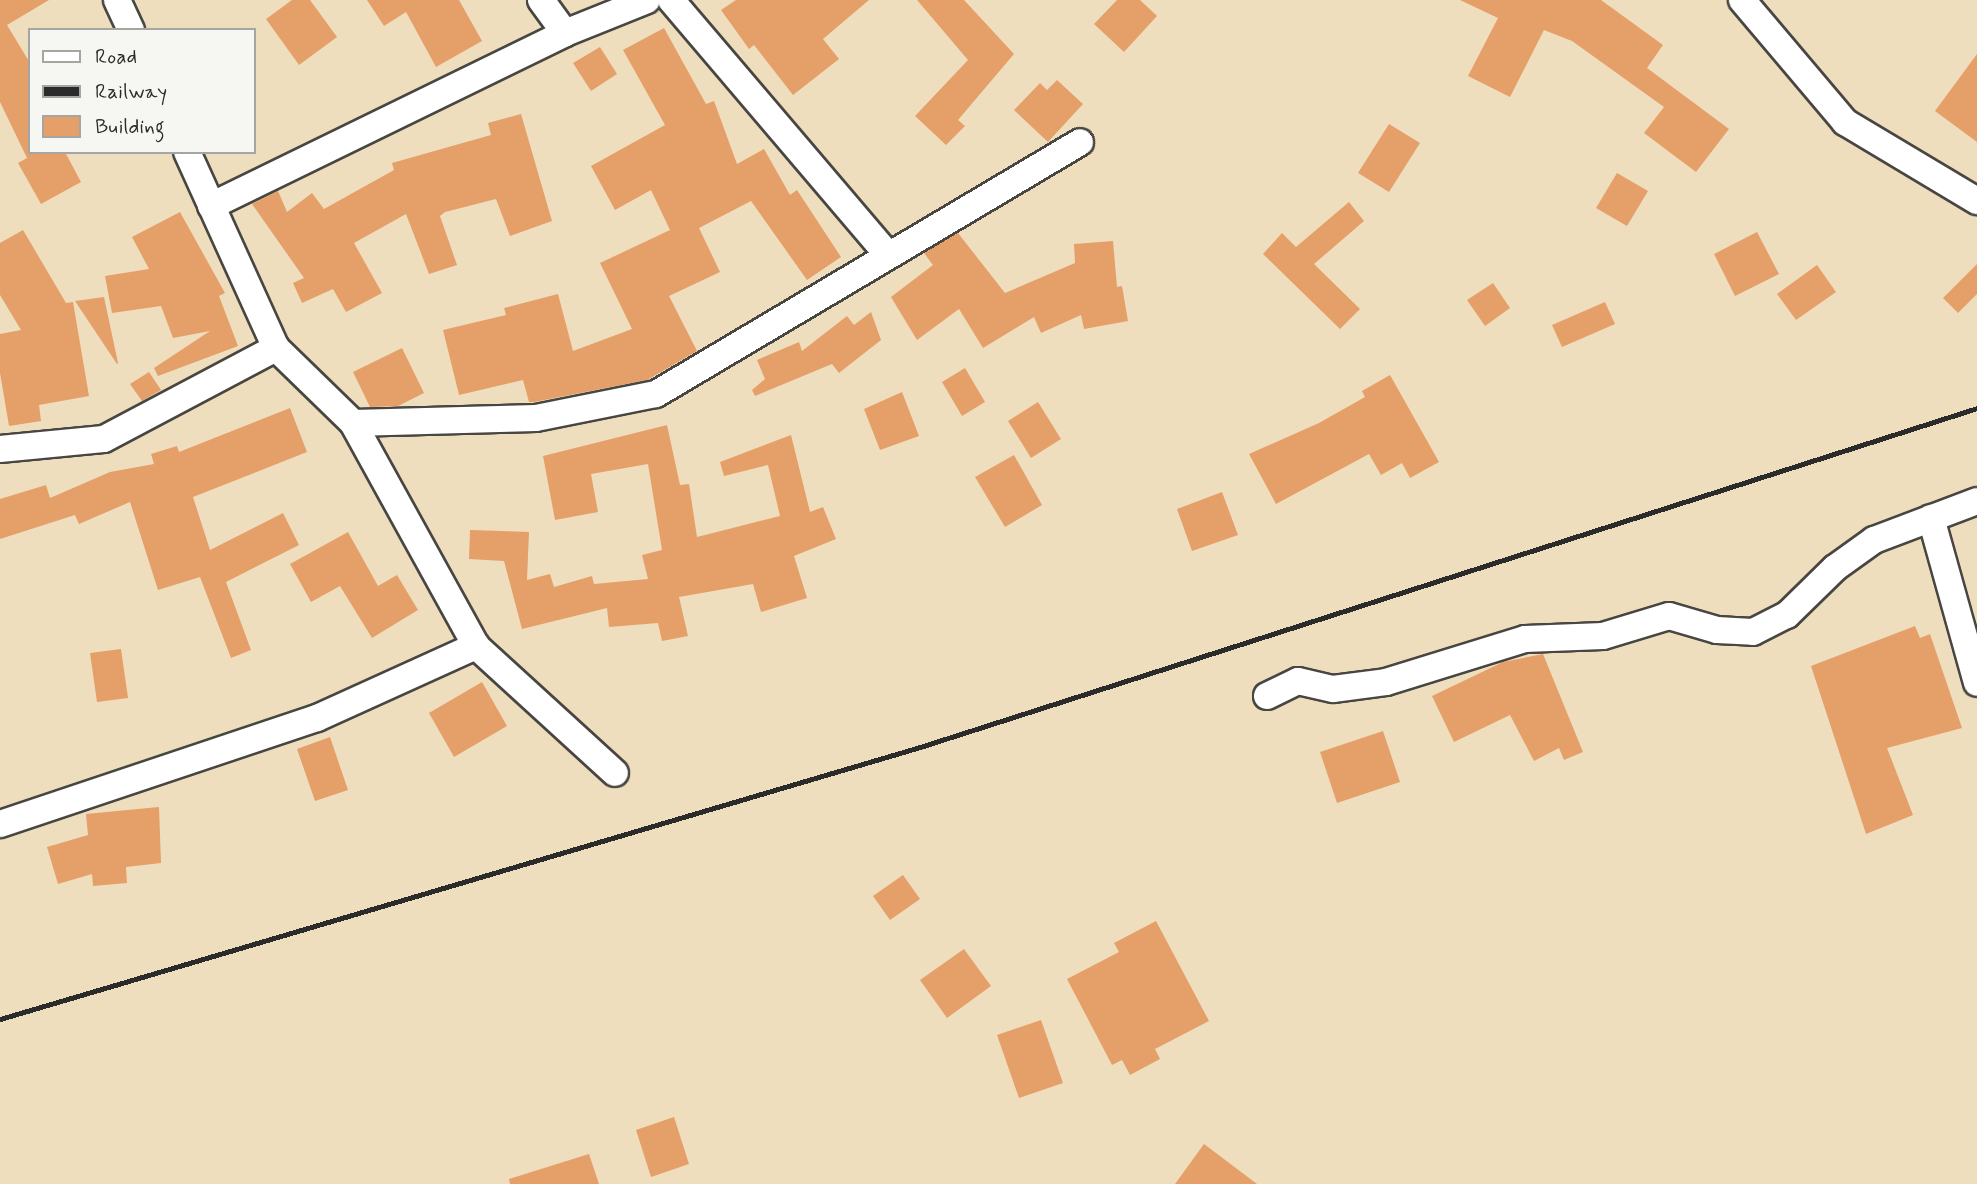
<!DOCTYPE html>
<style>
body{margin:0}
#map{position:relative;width:1977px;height:1184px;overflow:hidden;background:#efdebe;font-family:Mynerve,sans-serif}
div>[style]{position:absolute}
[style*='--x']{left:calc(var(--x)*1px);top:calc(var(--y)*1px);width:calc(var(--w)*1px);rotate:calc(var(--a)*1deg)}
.building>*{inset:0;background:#e59f68}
.roads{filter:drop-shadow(2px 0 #484641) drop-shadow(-2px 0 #484641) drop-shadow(0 2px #484641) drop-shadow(0 -2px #484641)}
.minor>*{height:26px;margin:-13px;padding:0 13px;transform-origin:13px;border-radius:13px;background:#fff}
.rail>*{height:5px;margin:-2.5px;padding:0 2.5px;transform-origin:2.5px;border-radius:2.5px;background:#2b2b2b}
span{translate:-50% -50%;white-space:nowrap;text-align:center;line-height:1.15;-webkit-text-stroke:6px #f6f6f2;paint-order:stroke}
.legend{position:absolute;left:28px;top:28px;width:228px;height:126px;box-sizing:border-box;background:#f6f6f2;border:2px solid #a5a5a2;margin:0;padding:9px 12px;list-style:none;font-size:21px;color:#2b2b2b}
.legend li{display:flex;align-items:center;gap:14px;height:35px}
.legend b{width:35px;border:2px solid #a5a5a2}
</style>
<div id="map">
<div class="building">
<i style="clip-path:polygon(0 0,49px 0,7px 25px,30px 63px,30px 152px,65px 152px,81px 182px,41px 204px,18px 163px,27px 158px,0 102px)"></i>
<i style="clip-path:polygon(292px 0,310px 0,337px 37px,299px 65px,266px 19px)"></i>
<i style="clip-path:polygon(367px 0,459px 0,482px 41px,436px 67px,406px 12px,384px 26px)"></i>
<i style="clip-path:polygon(736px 0,869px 0,823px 39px,839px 59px,793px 95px,754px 45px,749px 49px,721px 10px)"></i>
<i style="clip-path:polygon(917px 0,964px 0,1014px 54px,958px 120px,965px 126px,946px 145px,915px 116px,968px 60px)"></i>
<i style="clip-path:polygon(1117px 0,1140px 0,1157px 16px,1124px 52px,1094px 24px)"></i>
<i style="clip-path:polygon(1460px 0,1601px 0,1663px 45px,1647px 68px,1729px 129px,1696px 172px,1644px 133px,1664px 107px,1572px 41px,1544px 30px,1510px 97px,1468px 76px,1498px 18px)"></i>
<i style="clip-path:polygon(664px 28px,706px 104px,714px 101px,737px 164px,764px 149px,790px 195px,797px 190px,841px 257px,807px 280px,751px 201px,699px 228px,720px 272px,669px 296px,697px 351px,647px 380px,534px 402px,529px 402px,523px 380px,459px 395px,443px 330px,506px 315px,504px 308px,558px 294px,573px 351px,632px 329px,600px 263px,670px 230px,651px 190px,615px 210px,591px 166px,665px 125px,623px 50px)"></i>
<i style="clip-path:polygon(600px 47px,617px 74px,591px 91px,573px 63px)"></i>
<i style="clip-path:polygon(1977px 54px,1977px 142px,1935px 111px)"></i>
<i style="clip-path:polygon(1057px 80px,1083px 104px,1048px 142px,1014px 110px,1040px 83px,1047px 90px)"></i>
<i style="clip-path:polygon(521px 114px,552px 221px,510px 236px,496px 199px,445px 212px,440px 216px,457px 265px,429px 274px,406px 214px,354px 243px,382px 293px,346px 312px,333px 289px,302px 303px,293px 283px,304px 278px,252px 204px,278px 191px,287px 212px,312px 193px,324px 209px,394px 170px,392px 163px,491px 135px,488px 123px)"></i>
<i style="clip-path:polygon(1389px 124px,1420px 143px,1389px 192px,1358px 173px)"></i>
<i style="clip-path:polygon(1617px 173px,1648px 191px,1627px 226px,1596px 208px)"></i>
<i style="clip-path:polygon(1349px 202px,1364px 221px,1314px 264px,1360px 309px,1340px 329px,1263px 254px,1282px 233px,1296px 247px)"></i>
<i style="clip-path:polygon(180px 212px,225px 293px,219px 296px,238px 346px,158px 376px,154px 368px,210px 331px,173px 338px,161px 306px,112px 313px,105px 276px,149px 269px,132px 237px)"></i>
<i style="clip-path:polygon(23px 230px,66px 303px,73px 302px,89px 396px,39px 405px,41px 421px,9px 426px,0 373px,0 334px,21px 330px,0 295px,0 243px)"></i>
<i style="clip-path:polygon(1757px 232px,1779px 274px,1735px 296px,1714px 254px)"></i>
<i style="clip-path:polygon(958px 233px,1005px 293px,1075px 263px,1074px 244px,1113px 241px,1117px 287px,1122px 286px,1128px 321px,1084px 329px,1081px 315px,1041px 333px,1034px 317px,983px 348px,959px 309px,917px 340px,891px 297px,933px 265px,924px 253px)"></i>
<i style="clip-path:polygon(1977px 264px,1977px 294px,1958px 313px,1943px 298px)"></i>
<i style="clip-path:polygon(1817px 265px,1836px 292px,1796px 320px,1777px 294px)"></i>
<i style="clip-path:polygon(1493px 283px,1510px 308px,1485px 326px,1467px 300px)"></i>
<i style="clip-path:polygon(104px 297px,118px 363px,117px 364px,75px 301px)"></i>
<i style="clip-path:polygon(1605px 302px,1615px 324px,1562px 347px,1552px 325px)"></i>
<i style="clip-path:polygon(871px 312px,881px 340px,839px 373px,832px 364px,755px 396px,752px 390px,765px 379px,757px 360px,799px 342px,802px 351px,847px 316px,854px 325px)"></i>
<i style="clip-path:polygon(402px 348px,424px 393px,398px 406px,370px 407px,353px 372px)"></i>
<i style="clip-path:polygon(965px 368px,985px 402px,962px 416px,942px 382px)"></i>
<i style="clip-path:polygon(149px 372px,161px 390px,142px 401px,130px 384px)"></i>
<i style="clip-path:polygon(1390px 375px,1439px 462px,1410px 478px,1402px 463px,1381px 475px,1369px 454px,1276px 504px,1249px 454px,1319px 423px,1365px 397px,1362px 391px)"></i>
<i style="clip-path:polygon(902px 392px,919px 436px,880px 450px,864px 409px)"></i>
<i style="clip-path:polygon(1038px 402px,1061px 439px,1031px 458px,1008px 421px)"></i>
<i style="clip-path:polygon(290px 408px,307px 452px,193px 497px,210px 550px,283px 513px,299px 545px,226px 582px,251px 650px,231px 658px,200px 577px,158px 590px,130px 502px,79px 524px,75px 515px,0 539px,0 499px,46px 485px,50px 498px,110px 472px,154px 464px,151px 454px,177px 446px,179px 452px)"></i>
<i style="clip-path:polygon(667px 425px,680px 485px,689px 484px,697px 537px,780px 516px,768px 465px,724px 476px,720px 462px,791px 435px,810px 512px,823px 507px,836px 539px,794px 556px,807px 598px,761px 612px,753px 584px,679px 597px,688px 636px,662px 641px,658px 623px,609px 627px,607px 608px,522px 629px,504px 561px,469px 559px,470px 530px,529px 532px,527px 580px,550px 574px,554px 587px,592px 576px,594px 584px,648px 579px,642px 555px,662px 550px,648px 464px,591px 474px,598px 512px,555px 520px,543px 456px)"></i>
<i style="clip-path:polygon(1014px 455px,1042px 505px,1005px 527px,975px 477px)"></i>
<i style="clip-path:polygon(1222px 492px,1238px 535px,1192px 551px,1177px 509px)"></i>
<i style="clip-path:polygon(348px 532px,378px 586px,397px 575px,418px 610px,372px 638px,340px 586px,311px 602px,290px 564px)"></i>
<i style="clip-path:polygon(1915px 626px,1920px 638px,1930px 634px,1962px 728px,1887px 748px,1913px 815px,1866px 834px,1811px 666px)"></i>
<i style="clip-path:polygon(121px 649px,128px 698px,97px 702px,90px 653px)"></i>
<i style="clip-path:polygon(1543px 654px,1583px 752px,1564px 760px,1559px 748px,1534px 761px,1510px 715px,1454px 742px,1432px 696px,1503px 662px)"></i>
<i style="clip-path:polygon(482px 682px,507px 726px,454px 757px,429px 713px)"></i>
<i style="clip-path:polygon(1383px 731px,1400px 782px,1337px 803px,1320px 752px)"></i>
<i style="clip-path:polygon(330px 737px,348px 790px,315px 801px,297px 749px)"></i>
<i style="clip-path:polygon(159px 807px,161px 863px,126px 867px,127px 883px,93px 886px,92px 874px,58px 884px,47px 847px,88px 835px,86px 814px)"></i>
<i style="clip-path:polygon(903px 875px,920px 899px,890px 920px,873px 896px)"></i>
<i style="clip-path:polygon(1156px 921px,1209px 1021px,1155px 1049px,1160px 1059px,1130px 1075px,1122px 1060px,1112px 1065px,1067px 979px,1119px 952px,1114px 943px)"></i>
<i style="clip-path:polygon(964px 949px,991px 986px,947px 1018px,920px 980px)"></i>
<i style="clip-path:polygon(1041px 1020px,1063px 1083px,1019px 1098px,997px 1035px)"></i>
<i style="clip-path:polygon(674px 1117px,689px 1164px,651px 1177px,636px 1130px)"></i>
<i style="clip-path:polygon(1204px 1144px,1257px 1184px,1175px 1184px)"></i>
<i style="clip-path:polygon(589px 1154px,599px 1184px,510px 1184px,509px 1179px)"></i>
</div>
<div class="roads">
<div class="minor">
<i style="--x:117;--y:0;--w:33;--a:65"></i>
<i style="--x:541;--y:0;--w:41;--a:54"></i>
<i style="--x:671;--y:0;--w:335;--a:49.6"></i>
<i style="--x:1742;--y:0;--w:160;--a:49.8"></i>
<i style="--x:1845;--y:122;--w:154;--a:30.9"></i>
<i style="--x:211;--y:206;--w:394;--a:-26"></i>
<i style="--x:565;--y:33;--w:88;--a:-21.9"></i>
<i style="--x:276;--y:348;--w:107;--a:44.2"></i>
<i style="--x:353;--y:423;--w:183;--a:-1.6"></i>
<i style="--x:536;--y:418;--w:122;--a:-11.3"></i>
<i style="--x:656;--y:394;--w:493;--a:-30.7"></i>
<i style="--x:353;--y:423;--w:255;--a:61.1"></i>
<i style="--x:476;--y:646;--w:188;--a:42.4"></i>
<i style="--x:0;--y:449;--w:104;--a:-5.5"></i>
<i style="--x:104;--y:439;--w:195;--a:-27.9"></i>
<i style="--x:276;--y:348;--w:215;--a:-114.4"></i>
<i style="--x:1931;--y:518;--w:171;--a:74.4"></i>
<i style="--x:1267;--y:696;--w:34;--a:-26"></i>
<i style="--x:1298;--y:681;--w:36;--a:13"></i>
<i style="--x:1333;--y:689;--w:53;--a:-7.5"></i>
<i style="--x:1386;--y:682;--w:145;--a:-17.2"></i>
<i style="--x:1525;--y:639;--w:78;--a:-2.2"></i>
<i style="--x:1603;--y:636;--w:69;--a:-16.9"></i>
<i style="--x:1669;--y:616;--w:50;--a:16.3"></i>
<i style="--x:1717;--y:630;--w:36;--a:3"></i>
<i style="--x:1753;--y:632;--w:38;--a:-27"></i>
<i style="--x:1787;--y:615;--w:67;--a:-44.4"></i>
<i style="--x:1835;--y:568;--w:48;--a:-35.7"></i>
<i style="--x:1874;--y:540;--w:110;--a:-20.7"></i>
<i style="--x:0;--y:824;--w:334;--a:-18.5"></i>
<i style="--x:317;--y:718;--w:175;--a:-24.4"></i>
</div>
</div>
<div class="rail">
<i style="--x:0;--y:1019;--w:959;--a:-16.47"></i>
<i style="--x:920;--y:747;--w:1110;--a:-17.78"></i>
</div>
<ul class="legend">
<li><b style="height:9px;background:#fff"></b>Road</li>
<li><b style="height:9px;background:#2b2b2b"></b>Railway</li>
<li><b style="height:19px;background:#e59f68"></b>Building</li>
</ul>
</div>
